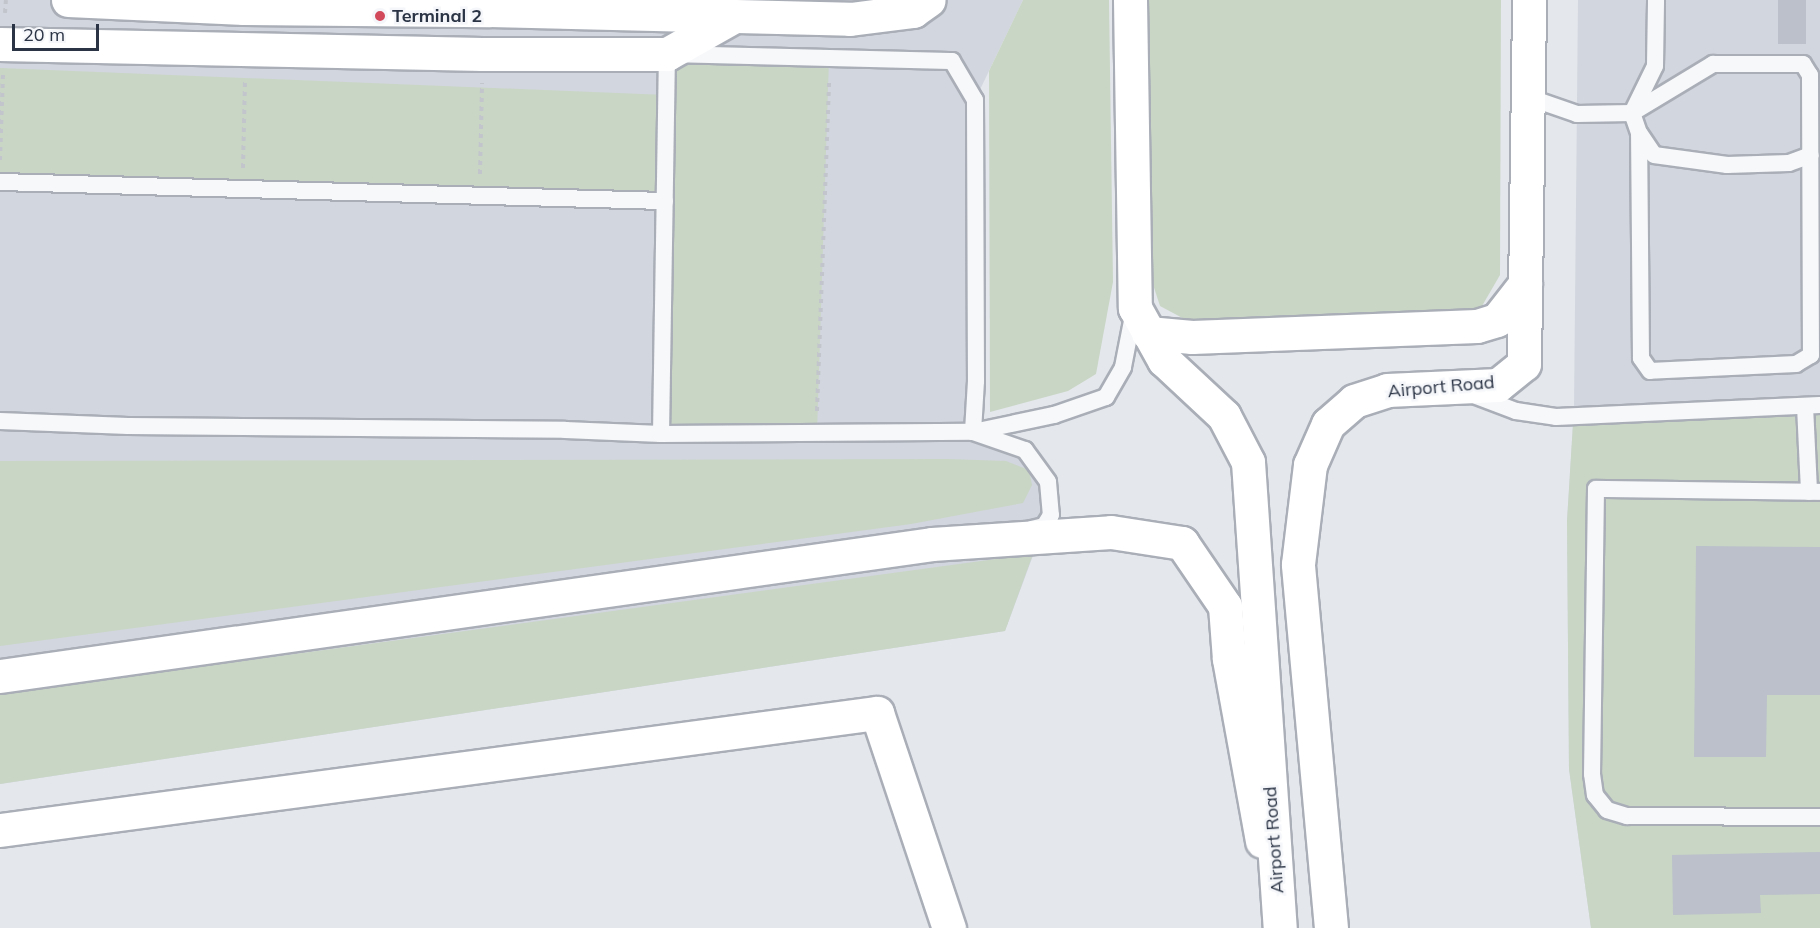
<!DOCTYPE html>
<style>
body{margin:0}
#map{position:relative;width:1820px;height:928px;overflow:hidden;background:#e4e7ec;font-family:Mulish,sans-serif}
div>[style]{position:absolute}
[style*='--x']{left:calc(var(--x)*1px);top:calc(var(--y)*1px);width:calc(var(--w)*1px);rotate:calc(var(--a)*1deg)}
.built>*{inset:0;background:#d2d6de}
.green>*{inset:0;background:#c9d6c5}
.building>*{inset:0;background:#bbc0ca}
.path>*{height:4px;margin-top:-2px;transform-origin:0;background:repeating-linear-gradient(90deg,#c2c5cb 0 4.5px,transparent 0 9px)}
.roads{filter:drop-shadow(2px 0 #a9aeb7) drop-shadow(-2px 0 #a9aeb7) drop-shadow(0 2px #a9aeb7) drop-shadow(0 -2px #a9aeb7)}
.service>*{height:16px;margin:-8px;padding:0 8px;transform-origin:8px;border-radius:8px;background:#f7f8fa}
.secondary>*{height:33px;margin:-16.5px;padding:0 16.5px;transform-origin:16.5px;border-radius:16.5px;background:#fff}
.trunk>*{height:33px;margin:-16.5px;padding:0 16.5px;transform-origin:16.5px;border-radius:16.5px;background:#fff}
.dots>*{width:16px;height:16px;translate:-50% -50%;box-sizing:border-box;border:3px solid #f4f6f9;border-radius:50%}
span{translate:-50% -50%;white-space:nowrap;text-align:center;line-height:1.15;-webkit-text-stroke:5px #f4f6f9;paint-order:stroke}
.poi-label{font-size:18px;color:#2b3445;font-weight:700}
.left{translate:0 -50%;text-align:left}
.street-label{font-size:18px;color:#2b3445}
.scale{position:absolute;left:12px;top:24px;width:87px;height:27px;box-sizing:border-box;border:3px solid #2b3445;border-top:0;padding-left:8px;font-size:18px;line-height:21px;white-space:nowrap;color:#2b3445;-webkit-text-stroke:4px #f4f6f9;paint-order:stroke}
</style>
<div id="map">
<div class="built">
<i style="clip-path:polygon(0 0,1023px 0,975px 100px,973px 432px,1025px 450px,1048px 482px,1044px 526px,1005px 631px,0 784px)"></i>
<i style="clip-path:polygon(1578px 0,1820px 0,1820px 928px,1591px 928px,1569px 769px,1567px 521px,1574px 408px)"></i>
</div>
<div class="green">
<i style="clip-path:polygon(1023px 0,1109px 0,1113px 282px,1096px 374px,1068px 391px,990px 412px,989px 71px)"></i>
<i style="clip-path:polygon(1145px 0,1501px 0,1500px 275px,1482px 306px,1446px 318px,1190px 322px,1160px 306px,1147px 266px)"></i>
<i style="clip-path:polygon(667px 54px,829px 58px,817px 432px,661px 434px,665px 202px,0 182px,0 68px,666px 95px)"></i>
<i style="clip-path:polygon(1820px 405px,1820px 928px,1591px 928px,1569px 769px,1567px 521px,1574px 408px)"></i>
<i style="clip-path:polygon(947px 459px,1006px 461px,1029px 470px,1032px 485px,1023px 503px,911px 524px,0 646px,0 461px)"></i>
<i style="clip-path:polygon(1033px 554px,1005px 631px,0 784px,0 694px)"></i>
</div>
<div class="building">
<i style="clip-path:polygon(1778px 0,1806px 0,1806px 44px,1778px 44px)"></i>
<i style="clip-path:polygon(1696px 546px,1820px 547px,1820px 695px,1767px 695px,1766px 757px,1694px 757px)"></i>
<i style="clip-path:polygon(1820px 852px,1820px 894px,1760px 895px,1761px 913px,1673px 915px,1672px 855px)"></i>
</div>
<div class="path">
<i style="--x:5;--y:13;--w:13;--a:-86"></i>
<i style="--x:0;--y:160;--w:85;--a:-88"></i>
<i style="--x:243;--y:168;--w:89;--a:-88.7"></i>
<i style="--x:480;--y:174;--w:91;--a:-88.7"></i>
<i style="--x:817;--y:411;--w:332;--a:-87.9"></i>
</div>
<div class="roads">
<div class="service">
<i style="--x:1713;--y:64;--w:90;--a:0"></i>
<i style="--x:1803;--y:64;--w:13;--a:58"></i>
<i style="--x:1810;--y:75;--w:280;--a:89.8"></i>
<i style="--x:1811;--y:355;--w:17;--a:149"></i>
<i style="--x:1796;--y:364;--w:146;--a:177.3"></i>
<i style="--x:1650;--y:371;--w:16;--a:-125"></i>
<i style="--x:1641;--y:358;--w:225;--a:-90.5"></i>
<i style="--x:1639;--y:133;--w:21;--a:-109"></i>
<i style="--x:1632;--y:113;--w:95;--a:-31.2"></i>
<i style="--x:1528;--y:97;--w:52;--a:19.1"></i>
<i style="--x:1577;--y:114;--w:55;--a:-1"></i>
<i style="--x:1632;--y:113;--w:52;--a:-63.9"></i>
<i style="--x:1655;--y:66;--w:66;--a:-89.1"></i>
<i style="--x:1640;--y:134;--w:25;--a:56"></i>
<i style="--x:1654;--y:155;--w:74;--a:7.8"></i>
<i style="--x:1727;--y:165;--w:62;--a:-1.8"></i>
<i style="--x:1789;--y:163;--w:23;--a:-20"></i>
<i style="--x:0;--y:182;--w:665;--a:1.64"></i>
<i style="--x:1471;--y:394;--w:48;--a:20.7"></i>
<i style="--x:1516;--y:411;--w:40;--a:8.5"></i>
<i style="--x:1556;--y:417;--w:264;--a:-2.6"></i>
<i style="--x:1805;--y:406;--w:86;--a:87.3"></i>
<i style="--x:0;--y:421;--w:128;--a:2.2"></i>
<i style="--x:128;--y:426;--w:437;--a:0.5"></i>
<i style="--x:565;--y:430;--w:96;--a:2.4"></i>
<i style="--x:661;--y:434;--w:312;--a:-0.4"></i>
<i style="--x:973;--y:432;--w:83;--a:-11.9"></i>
<i style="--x:1054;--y:415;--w:55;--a:-19.1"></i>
<i style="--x:1106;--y:397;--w:34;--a:-60"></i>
<i style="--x:1123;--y:367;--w:57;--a:-78.9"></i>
<i style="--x:973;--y:432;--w:55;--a:19.1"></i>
<i style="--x:1025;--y:450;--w:39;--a:54"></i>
<i style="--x:1048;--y:482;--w:33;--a:85"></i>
<i style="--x:1051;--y:515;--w:13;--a:122"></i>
<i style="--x:1044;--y:526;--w:13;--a:167"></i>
<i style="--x:661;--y:434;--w:380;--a:-89.1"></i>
<i style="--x:667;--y:54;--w:285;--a:1.4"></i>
<i style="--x:952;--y:61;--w:45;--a:59.5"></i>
<i style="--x:975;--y:100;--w:281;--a:89.8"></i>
<i style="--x:976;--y:381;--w:51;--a:93.4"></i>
<i style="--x:1820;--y:492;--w:224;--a:-179.2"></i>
<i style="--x:1596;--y:489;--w:285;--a:90.8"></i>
<i style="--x:1592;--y:774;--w:21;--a:82"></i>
<i style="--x:1595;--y:795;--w:19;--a:51"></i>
<i style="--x:1607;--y:810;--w:21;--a:17"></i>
<i style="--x:1627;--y:816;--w:193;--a:0.3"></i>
</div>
<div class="secondary">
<i style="--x:68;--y:0;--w:176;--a:2.6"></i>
<i style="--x:244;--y:8;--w:245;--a:0.5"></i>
<i style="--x:489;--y:10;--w:361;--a:1.4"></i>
<i style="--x:850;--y:19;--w:64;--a:-7.2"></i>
<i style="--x:913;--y:11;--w:19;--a:-35"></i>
<i style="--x:0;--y:44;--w:482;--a:1.2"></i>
<i style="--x:482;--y:54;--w:185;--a:0"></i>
<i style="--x:667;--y:54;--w:73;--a:-29.4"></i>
<i style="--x:0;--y:676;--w:941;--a:-8.06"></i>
<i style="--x:932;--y:544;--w:179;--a:-3.8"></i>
<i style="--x:1111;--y:532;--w:72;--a:8.8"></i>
<i style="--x:1182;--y:543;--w:76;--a:55.7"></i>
<i style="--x:1225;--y:606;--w:53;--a:85.7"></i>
<i style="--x:1229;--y:659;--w:185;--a:79.7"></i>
<i style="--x:0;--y:830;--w:885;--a:-7.6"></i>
<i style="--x:877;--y:713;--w:227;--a:71.5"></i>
</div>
<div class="trunk">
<i style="--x:1130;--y:0;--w:308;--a:89.1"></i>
<i style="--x:1135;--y:308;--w:60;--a:60.9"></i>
<i style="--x:1164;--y:360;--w:82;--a:43"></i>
<i style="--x:1224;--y:416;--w:52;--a:62.4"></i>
<i style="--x:1248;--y:462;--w:467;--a:86.1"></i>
<i style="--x:1148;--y:333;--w:44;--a:5.2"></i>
<i style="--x:1192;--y:337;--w:285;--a:-2.2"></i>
<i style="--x:1477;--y:326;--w:21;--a:-17"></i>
<i style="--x:1497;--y:320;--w:46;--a:-52.1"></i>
<i style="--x:1331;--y:928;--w:365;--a:-95.2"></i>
<i style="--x:1298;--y:564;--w:100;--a:-83.1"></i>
<i style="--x:1310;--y:465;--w:45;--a:-66.3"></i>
<i style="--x:1328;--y:424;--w:35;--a:-41"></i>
<i style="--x:1354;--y:401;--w:35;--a:-18"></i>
<i style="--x:1387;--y:390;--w:111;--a:-2.6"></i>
<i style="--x:1498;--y:385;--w:33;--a:-39"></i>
<i style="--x:1524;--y:364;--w:364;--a:-89.2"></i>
</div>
</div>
<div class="dots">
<i style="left:380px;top:16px;background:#d1495b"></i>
</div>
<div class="poi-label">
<span class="left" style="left:392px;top:16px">Terminal 2</span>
</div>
<div class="street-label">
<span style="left:1441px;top:387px;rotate:-5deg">Airport Road</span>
<span style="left:1274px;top:840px;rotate:-94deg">Airport Road</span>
</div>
<div class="scale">20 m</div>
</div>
